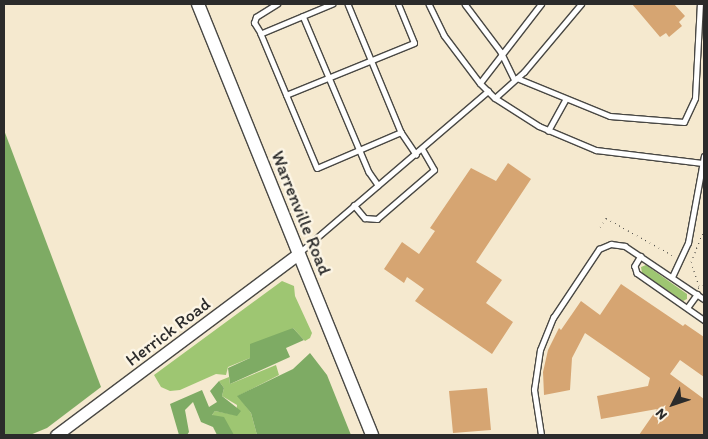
<!DOCTYPE html>
<style>
body{margin:0}
#map{position:relative;width:708px;height:439px;overflow:hidden;background:#f5e9cf;font-family:Itim,sans-serif}
div>[style]{position:absolute}
[style*='--x']{left:calc(var(--x)*1px);top:calc(var(--y)*1px);width:calc(var(--w)*1px);rotate:calc(var(--a)*1deg)}
.green>*{inset:0;background:#9ec672}
.forest>*{inset:0;background:#7eab64}
.building>*{inset:0;background:#d6a572}
.path>*{height:1px;margin-top:-0.5px;transform-origin:0;background:repeating-linear-gradient(90deg,#494844 0 1px,transparent 0 5px)}
.roads{filter:drop-shadow(1px 0 #494844) drop-shadow(-1px 0 #494844) drop-shadow(0 1px #494844) drop-shadow(0 -1px #494844)}
.service>*{height:4.5px;margin:-2.25px;padding:0 2.25px;transform-origin:2.25px;border-radius:2.25px;background:#fff}
.tertiary>*{height:11px;margin:-5.5px;padding:0 5.5px;transform-origin:5.5px;border-radius:5.5px;background:#fff}
.secondary>*{height:12px;margin:-6px;padding:0 6px;transform-origin:6px;border-radius:6px;background:#fff}
span{translate:-50% -50%;white-space:nowrap;text-align:center;line-height:1.15;-webkit-text-stroke:5px #fcf5e5;paint-order:stroke}
.street-label{font-size:18px;color:#2b2b2b}
.frame{position:absolute;inset:0;border:5px solid #2b2b2b;pointer-events:none}
.north{position:absolute;left:648px;top:379px;width:50px;height:50px;-webkit-text-stroke:4px #fcf5e5;paint-order:stroke;rotate:229deg;font-size:14px;font-weight:700;line-height:20px;text-align:center;color:#2b2b2b}
.north::after{content:'';display:block;margin:auto;width:18px;height:22px;background:#2b2b2b;clip-path:polygon(50% 0,100% 100%,50% 72%,0 100%)}
</style>
<div id="map">
<div class="green">
<i style="clip-path:polygon(646px 265px,687px 294px,687px 299px,683px 301px,642px 273px,641px 267px)"></i>
<i style="clip-path:polygon(282px 281px,294px 286px,295px 296px,312px 333px,310px 338px,305px 341px,293px 328px,250px 358px,228px 367px,226px 375px,216px 374px,180px 390px,170px 391px,161px 387px,154px 375px)"></i>
<i style="clip-path:polygon(276px 365px,279px 375px,238px 396px,251px 413px,257px 435px,233px 435px,212px 415px,215px 411px,236px 415px,237px 405px,222px 396px,224px 388px,219px 381px,229px 377px,230px 384px)"></i>
</div>
<div class="forest">
<i style="clip-path:polygon(4px 130px,101px 387px,47px 428px,30px 435px,4px 435px)"></i>
<i style="clip-path:polygon(293px 328px,304px 340px,286px 348px,290px 357px,230px 384px,228px 368px,250px 358px,250px 344px)"></i>
<i style="clip-path:polygon(310px 353px,327px 375px,351px 435px,257px 435px,251px 413px,237px 396px,293px 369px)"></i>
<i style="clip-path:polygon(219px 381px,224px 388px,222px 396px,241px 411px,237px 416px,215px 411px,212px 415px,224px 417px,234px 435px,217px 435px,213px 427px,201px 422px,193px 402px,185px 410px,189px 432px,187px 435px,179px 435px,170px 404px,202px 390px,209px 407px,217px 402px,210px 391px)"></i>
</div>
<div class="building">
<i style="clip-path:polygon(632px 4px,674px 4px,685px 16px,679px 22px,682px 26px,669px 37px,666px 33px,660px 37px)"></i>
<i style="clip-path:polygon(508px 163px,531px 179px,476px 262px,502px 280px,486px 303px,513px 322px,492px 354px,415px 301px,424px 289px,407px 277px,404px 283px,384px 269px,402px 242px,419px 254px,435px 231px,430px 228px,471px 168px,496px 181px)"></i>
<i style="clip-path:polygon(621px 284px,683px 326px,685px 324px,704px 337px,704px 377px,680px 360px,670px 374px,704px 399px,704px 435px,639px 435px,657px 409px,601px 419px,597px 396px,648px 386px,650px 378px,585px 333px,572px 358px,570px 390px,544px 395px,543px 372px,548px 350px,559px 328px,561px 330px,581px 301px,600px 315px)"></i>
<i style="clip-path:polygon(487px 388px,491px 430px,453px 433px,449px 391px)"></i>
</div>
<div class="path">
<i style="--x:600;--y:227;--w:11;--a:-56"></i>
<i style="--x:606;--y:218;--w:78;--a:29.2"></i>
<i style="--x:699;--y:286;--w:25;--a:-108"></i>
<i style="--x:691;--y:262;--w:35;--a:-68"></i>
<i style="--x:698;--y:288;--w:7;--a:-27"></i>
</div>
<div class="roads">
<div class="service">
<i style="--x:333;--y:4;--w:78;--a:157.4"></i>
<i style="--x:261;--y:34;--w:145;--a:67.3"></i>
<i style="--x:317;--y:168;--w:91;--a:-23.2"></i>
<i style="--x:348;--y:4;--w:139;--a:67.5"></i>
<i style="--x:401;--y:132;--w:27;--a:56"></i>
<i style="--x:429;--y:4;--w:34;--a:64"></i>
<i style="--x:444;--y:35;--w:60;--a:53.1"></i>
<i style="--x:480;--y:83;--w:21;--a:45"></i>
<i style="--x:495;--y:98;--w:52;--a:32.5"></i>
<i style="--x:539;--y:126;--w:62;--a:22.8"></i>
<i style="--x:596;--y:150;--w:109;--a:6.9"></i>
<i style="--x:465;--y:4;--w:60;--a:53.1"></i>
<i style="--x:501;--y:52;--w:30;--a:64"></i>
<i style="--x:303;--y:16;--w:169;--a:67.1"></i>
<i style="--x:369;--y:172;--w:16;--a:55"></i>
<i style="--x:261;--y:34;--w:13;--a:-122"></i>
<i style="--x:254;--y:23;--w:6;--a:-72"></i>
<i style="--x:256;--y:17;--w:25;--a:-32"></i>
<i style="--x:517;--y:78;--w:100;--a:22.2"></i>
<i style="--x:610;--y:116;--w:74;--a:4.6"></i>
<i style="--x:684;--y:122;--w:26;--a:-65"></i>
<i style="--x:695;--y:98;--w:94;--a:-87"></i>
<i style="--x:480;--y:83;--w:100;--a:-52.3"></i>
<i style="--x:286;--y:95;--w:138;--a:-22.1"></i>
<i style="--x:414;--y:43;--w:42;--a:-112.3"></i>
<i style="--x:495;--y:98;--w:39;--a:-42"></i>
<i style="--x:524;--y:72;--w:89;--a:-50"></i>
<i style="--x:548;--y:131;--w:35;--a:-61"></i>
<i style="--x:354;--y:205;--w:17;--a:50"></i>
<i style="--x:365;--y:218;--w:12;--a:5"></i>
<i style="--x:377;--y:219;--w:75;--a:-40.7"></i>
<i style="--x:434;--y:170;--w:24;--a:-120"></i>
<i style="--x:299;--y:253;--w:249;--a:-40.6"></i>
<i style="--x:641;--y:256;--w:12;--a:121"></i>
<i style="--x:635;--y:266;--w:7;--a:74"></i>
<i style="--x:637;--y:273;--w:82;--a:35"></i>
<i style="--x:672;--y:277;--w:38;--a:-65"></i>
<i style="--x:688;--y:243;--w:88;--a:-79.6"></i>
<i style="--x:687;--y:308;--w:17;--a:-54"></i>
<i style="--x:541;--y:435;--w:46;--a:-98.8"></i>
<i style="--x:534;--y:390;--w:40;--a:-81.5"></i>
<i style="--x:540;--y:350;--w:35;--a:-68"></i>
<i style="--x:553;--y:318;--w:83;--a:-56.3"></i>
<i style="--x:599;--y:249;--w:13;--a:-23"></i>
<i style="--x:611;--y:244;--w:14;--a:8"></i>
<i style="--x:625;--y:246;--w:95;--a:33.9"></i>
</div>
<div class="tertiary">
<i style="--x:56;--y:435;--w:302;--a:-36.8"></i>
</div>
<div class="secondary">
<i style="--x:198;--y:4;--w:465;--a:68"></i>
</div>
</div>
<div class="street-label">
<span style="left:301px;top:213px;rotate:68deg">Warrenville Road</span>
<span style="left:168px;top:332px;rotate:-37deg">Herrick Road</span>
</div>
<div class="frame"></div>
<div class="north">N</div>
</div>
